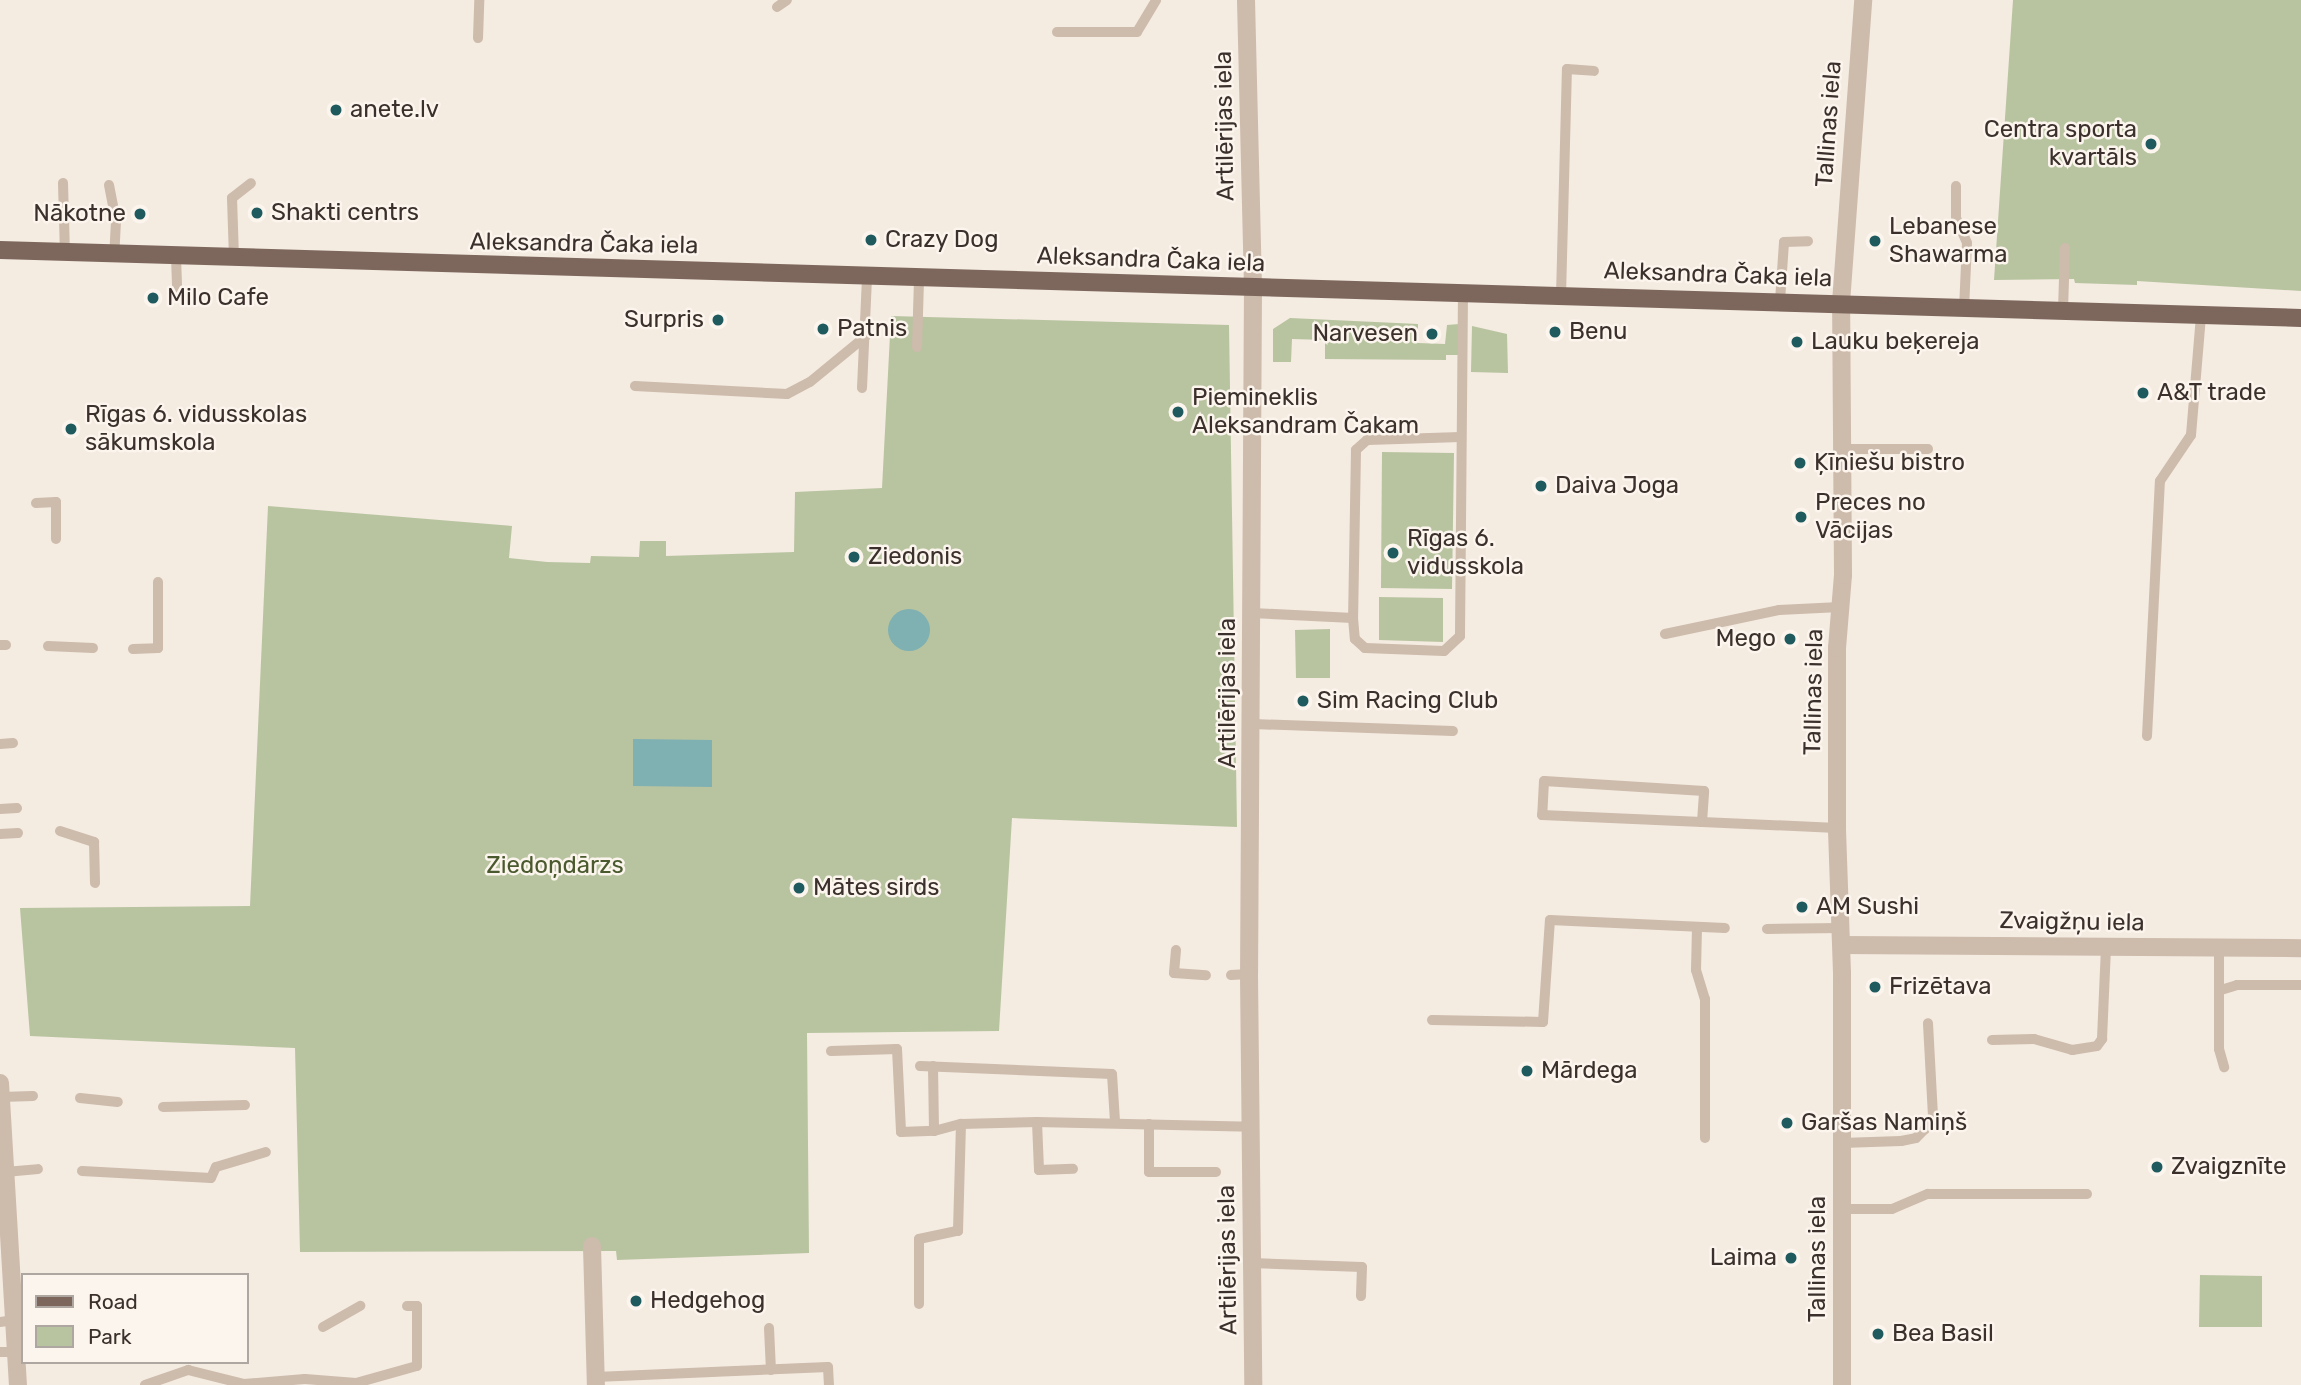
<!DOCTYPE html>
<meta charset="utf-8">
<style>
body{margin:0}
#map{position:relative;width:2301px;height:1385px;overflow:hidden;background:#f4ebe1;font-family:Rubik,sans-serif}
div>[style]{position:absolute}
[style*='--x']{left:calc(var(--x)*1px);top:calc(var(--y)*1px);width:calc(var(--w)*1px);rotate:calc(var(--a)*1deg)}
.green>*{inset:0;background:#b8c4a0}
.water>*{inset:0;background:#7fb0b2}
.round{border-radius:50%}
.service>*{height:10px;margin:-5px;padding:0 5px;transform-origin:5px;border-radius:5px;background:#cdbbac}
.minor>*{height:18px;margin:-9px;padding:0 9px;transform-origin:9px;border-radius:9px;background:#cdbbac}
.tertiary>*{height:18px;margin:-9px;padding:0 9px;transform-origin:9px;border-radius:9px;background:#cdbbac}
.primary>*{height:18px;margin:-9px;padding:0 9px;transform-origin:9px;border-radius:9px;background:#7d675c}
.dots>*{width:19px;height:19px;translate:-50% -50%;box-sizing:border-box;border:4px solid #fbf5ee;border-radius:50%}
span{translate:-50% -50%;white-space:nowrap;text-align:center;line-height:1.15;-webkit-text-stroke:5px #fbf5ee;paint-order:stroke}
.poi-label{font-size:24px;color:#3b302b}
.left{translate:0 -50%;text-align:left}
.right{translate:-100% -50%;text-align:right}
.street-label{font-size:24px;color:#3b302b}
.park-label{font-size:24px;color:#4a5a2e}
.legend{position:absolute;left:21px;top:1273px;width:228px;height:91px;box-sizing:border-box;background:#fbf5ee;border:2px solid #aea6a0;margin:0;padding:9px 12px;list-style:none;font-size:21px;color:#3b302b}
.legend li{display:flex;align-items:center;gap:14px;height:35px}
.legend b{width:35px;border:2px solid #aea6a0}
</style>
<div id="map">
<div class="green">
<i style="clip-path:polygon(2013px 0,2301px 0,2301px 291px,2137px 281px,2137px 285px,2075px 283px,2074px 279px,1994px 280px)"></i>
<i style="clip-path:polygon(891px 316px,1229px 325px,1237px 827px,1012px 818px,999px 1031px,807px 1033px,809px 1253px,617px 1260px,616px 1251px,300px 1252px,295px 1048px,30px 1036px,20px 908px,250px 906px,268px 506px,512px 526px,509px 558px,547px 562px,590px 563px,591px 556px,639px 557px,640px 541px,666px 541px,666px 556px,794px 552px,795px 492px,882px 488px)"></i>
<i style="clip-path:polygon(1290px 318px,1418px 324px,1418px 343px,1445px 344px,1447px 325px,1459px 324px,1459px 355px,1446px 355px,1446px 360px,1325px 359px,1325px 340px,1292px 339px,1291px 362px,1273px 362px,1273px 329px)"></i>
<i style="clip-path:polygon(1472px 326px,1507px 334px,1508px 373px,1471px 372px)"></i>
<i style="clip-path:polygon(1382px 452px,1454px 453px,1452px 589px,1381px 588px)"></i>
<i style="clip-path:polygon(1379px 597px,1443px 598px,1443px 642px,1379px 640px)"></i>
<i style="clip-path:polygon(1330px 629px,1330px 678px,1296px 678px,1295px 630px)"></i>
<i style="clip-path:polygon(2200px 1275px,2262px 1276px,2262px 1327px,2199px 1327px)"></i>
</div>
<div class="water">
<i class="round" style="left:888px;top:609px;width:42px;height:42px"></i>
<i style="clip-path:polygon(633px 739px,712px 740px,712px 787px,633px 786px)"></i>
</div>
<div class="service">
<i style="--x:777;--y:7;--w:12;--a:-35"></i>
<i style="--x:1057;--y:32;--w:80;--a:0"></i>
<i style="--x:1137;--y:32;--w:37;--a:-59"></i>
<i style="--x:478;--y:38;--w:38;--a:-88"></i>
<i style="--x:63;--y:183;--w:70;--a:88.4"></i>
<i style="--x:109;--y:185;--w:37;--a:79"></i>
<i style="--x:116;--y:221;--w:33;--a:93"></i>
<i style="--x:1956;--y:186;--w:32;--a:90"></i>
<i style="--x:1956;--y:218;--w:27;--a:66"></i>
<i style="--x:1967;--y:243;--w:65;--a:92.6"></i>
<i style="--x:176;--y:256;--w:33;--a:88"></i>
<i style="--x:234;--y:258;--w:60;--a:-91.9"></i>
<i style="--x:232;--y:198;--w:24;--a:-38"></i>
<i style="--x:1561;--y:296;--w:227;--a:-88.5"></i>
<i style="--x:1567;--y:69;--w:27;--a:4"></i>
<i style="--x:1780;--y:301;--w:59;--a:-86.1"></i>
<i style="--x:1784;--y:242;--w:24;--a:-2"></i>
<i style="--x:2063;--y:311;--w:63;--a:-88.2"></i>
<i style="--x:917;--y:347;--w:69;--a:-88.3"></i>
<i style="--x:635;--y:386;--w:152;--a:3"></i>
<i style="--x:787;--y:394;--w:26;--a:-28"></i>
<i style="--x:810;--y:382;--w:72;--a:-39.4"></i>
<i style="--x:862;--y:388;--w:111;--a:-87.4"></i>
<i style="--x:1461;--y:437;--w:94;--a:178.2"></i>
<i style="--x:1367;--y:440;--w:15;--a:138"></i>
<i style="--x:1356;--y:450;--w:168;--a:91"></i>
<i style="--x:1353;--y:618;--w:21;--a:85"></i>
<i style="--x:1355;--y:639;--w:13;--a:42"></i>
<i style="--x:1365;--y:648;--w:79;--a:2.2"></i>
<i style="--x:1444;--y:651;--w:22;--a:-43"></i>
<i style="--x:1460;--y:636;--w:342;--a:-89.5"></i>
<i style="--x:1843;--y:449;--w:85;--a:0"></i>
<i style="--x:36;--y:503;--w:20;--a:-3"></i>
<i style="--x:56;--y:502;--w:37;--a:90"></i>
<i style="--x:1252;--y:613;--w:101;--a:2.8"></i>
<i style="--x:1665;--y:634;--w:116;--a:-11.9"></i>
<i style="--x:1779;--y:610;--w:61;--a:-2.8"></i>
<i style="--x:0;--y:645;--w:6;--a:0"></i>
<i style="--x:48;--y:646;--w:45;--a:2.5"></i>
<i style="--x:133;--y:649;--w:25;--a:-2"></i>
<i style="--x:158;--y:648;--w:66;--a:-90"></i>
<i style="--x:1253;--y:724;--w:200;--a:2"></i>
<i style="--x:2147;--y:736;--w:255;--a:-87.1"></i>
<i style="--x:2160;--y:481;--w:55;--a:-56"></i>
<i style="--x:2191;--y:435;--w:119;--a:-85.2"></i>
<i style="--x:0;--y:744;--w:13;--a:-4"></i>
<i style="--x:0;--y:809;--w:17;--a:-3"></i>
<i style="--x:1702;--y:822;--w:31;--a:-86"></i>
<i style="--x:1704;--y:791;--w:160;--a:-176.4"></i>
<i style="--x:1544;--y:781;--w:34;--a:93"></i>
<i style="--x:1542;--y:815;--w:160;--a:2.5"></i>
<i style="--x:1702;--y:822;--w:135;--a:2.5"></i>
<i style="--x:60;--y:831;--w:36;--a:18"></i>
<i style="--x:94;--y:842;--w:41;--a:88.6"></i>
<i style="--x:0;--y:834;--w:18;--a:-3"></i>
<i style="--x:1697;--y:927;--w:43;--a:91.3"></i>
<i style="--x:1696;--y:970;--w:30;--a:73"></i>
<i style="--x:1705;--y:999;--w:139;--a:90"></i>
<i style="--x:1767;--y:929;--w:74;--a:-0.8"></i>
<i style="--x:2219;--y:948;--w:101;--a:90"></i>
<i style="--x:2219;--y:1049;--w:19;--a:74"></i>
<i style="--x:1176;--y:950;--w:23;--a:95"></i>
<i style="--x:1174;--y:973;--w:32;--a:4"></i>
<i style="--x:1231;--y:975;--w:18;--a:-3"></i>
<i style="--x:2221;--y:990;--w:17;--a:-17"></i>
<i style="--x:2237;--y:985;--w:64;--a:0"></i>
<i style="--x:1432;--y:1020;--w:111;--a:1"></i>
<i style="--x:1543;--y:1022;--w:102;--a:-86.1"></i>
<i style="--x:1550;--y:920;--w:175;--a:2.6"></i>
<i style="--x:1992;--y:1040;--w:42;--a:-1.4"></i>
<i style="--x:2034;--y:1039;--w:40;--a:16"></i>
<i style="--x:2072;--y:1050;--w:25;--a:-9"></i>
<i style="--x:2097;--y:1046;--w:9;--a:-54"></i>
<i style="--x:2102;--y:1039;--w:92;--a:-87.5"></i>
<i style="--x:831;--y:1051;--w:66;--a:-1.7"></i>
<i style="--x:897;--y:1049;--w:83;--a:87.2"></i>
<i style="--x:901;--y:1132;--w:33;--a:-2"></i>
<i style="--x:934;--y:1131;--w:28;--a:-15"></i>
<i style="--x:961;--y:1124;--w:76;--a:-1.5"></i>
<i style="--x:1037;--y:1122;--w:214;--a:1.3"></i>
<i style="--x:920;--y:1066;--w:192;--a:2.4"></i>
<i style="--x:1112;--y:1074;--w:48;--a:86.4"></i>
<i style="--x:933;--y:1066;--w:65;--a:89.1"></i>
<i style="--x:1;--y:1097;--w:32;--a:-2"></i>
<i style="--x:80;--y:1098;--w:38;--a:6"></i>
<i style="--x:163;--y:1107;--w:82;--a:-1.4"></i>
<i style="--x:1037;--y:1122;--w:48;--a:87.6"></i>
<i style="--x:1039;--y:1170;--w:34;--a:-2"></i>
<i style="--x:1149;--y:1124;--w:48;--a:90"></i>
<i style="--x:1149;--y:1172;--w:67;--a:0"></i>
<i style="--x:1842;--y:1143;--w:59;--a:-1.9"></i>
<i style="--x:1901;--y:1141;--w:15;--a:-11"></i>
<i style="--x:1916;--y:1138;--w:13;--a:-45"></i>
<i style="--x:1925;--y:1129;--w:15;--a:-58"></i>
<i style="--x:1933;--y:1116;--w:93;--a:-93.1"></i>
<i style="--x:82;--y:1171;--w:129;--a:3.1"></i>
<i style="--x:211;--y:1178;--w:12;--a:-66"></i>
<i style="--x:216;--y:1167;--w:52;--a:-16.7"></i>
<i style="--x:5;--y:1172;--w:33;--a:-5"></i>
<i style="--x:1842;--y:1209;--w:50;--a:0"></i>
<i style="--x:1892;--y:1209;--w:39;--a:-23"></i>
<i style="--x:1928;--y:1194;--w:159;--a:0"></i>
<i style="--x:1252;--y:1263;--w:110;--a:2.1"></i>
<i style="--x:1362;--y:1267;--w:29;--a:92"></i>
<i style="--x:919;--y:1304;--w:65;--a:-90"></i>
<i style="--x:919;--y:1239;--w:40;--a:-12"></i>
<i style="--x:958;--y:1231;--w:107;--a:-88.4"></i>
<i style="--x:0;--y:1322;--w:14;--a:-8"></i>
<i style="--x:323;--y:1327;--w:43;--a:-29.6"></i>
<i style="--x:769;--y:1328;--w:42;--a:87.3"></i>
<i style="--x:0;--y:1352;--w:16;--a:0"></i>
<i style="--x:596;--y:1377;--w:232;--a:-2.5"></i>
<i style="--x:828;--y:1367;--w:18;--a:87"></i>
<i style="--x:145;--y:1385;--w:46;--a:-19.2"></i>
<i style="--x:188;--y:1370;--w:58;--a:14"></i>
<i style="--x:244;--y:1384;--w:61;--a:-4.7"></i>
<i style="--x:305;--y:1379;--w:51;--a:4.5"></i>
<i style="--x:356;--y:1383;--w:63;--a:-15.6"></i>
<i style="--x:417;--y:1366;--w:60;--a:-90"></i>
<i style="--x:417;--y:1306;--w:10;--a:180"></i>
</div>
<div class="minor">
<i style="--x:1246;--y:0;--w:287;--a:88.6"></i>
<i style="--x:1253;--y:287;--w:687;--a:90.33"></i>
<i style="--x:1249;--y:974;--w:411;--a:89.4"></i>
<i style="--x:1842;--y:945;--w:459;--a:0.4"></i>
<i style="--x:592;--y:1246;--w:139;--a:88.4"></i>
</div>
<div class="tertiary">
<i style="--x:0;--y:1083;--w:303;--a:86.6"></i>
<i style="--x:1842;--y:1385;--w:412;--a:-90"></i>
<i style="--x:1842;--y:973;--w:145;--a:-92"></i>
<i style="--x:1837;--y:828;--w:180;--a:-90"></i>
<i style="--x:1837;--y:648;--w:73;--a:-85.3"></i>
<i style="--x:1843;--y:575;--w:272;--a:-90.4"></i>
<i style="--x:1841;--y:303;--w:304;--a:-85.8"></i>
</div>
<div class="primary">
<i style="--x:0;--y:250;--w:2302;--a:1.69"></i>
</div>
<div class="dots">
<i style="left:336px;top:110px;background:#1f5a5e"></i>
<i style="left:2151px;top:144px;background:#1f5a5e"></i>
<i style="left:257px;top:213px;background:#1f5a5e"></i>
<i style="left:140px;top:214px;background:#1f5a5e"></i>
<i style="left:871px;top:240px;background:#1f5a5e"></i>
<i style="left:1875px;top:241px;background:#1f5a5e"></i>
<i style="left:153px;top:298px;background:#1f5a5e"></i>
<i style="left:718px;top:320px;background:#1f5a5e"></i>
<i style="left:823px;top:329px;background:#1f5a5e"></i>
<i style="left:1555px;top:332px;background:#1f5a5e"></i>
<i style="left:1432px;top:334px;background:#1f5a5e"></i>
<i style="left:1797px;top:342px;background:#1f5a5e"></i>
<i style="left:2143px;top:393px;background:#1f5a5e"></i>
<i style="left:1178px;top:412px;background:#1f5a5e"></i>
<i style="left:71px;top:429px;background:#1f5a5e"></i>
<i style="left:1800px;top:463px;background:#1f5a5e"></i>
<i style="left:1541px;top:486px;background:#1f5a5e"></i>
<i style="left:1801px;top:517px;background:#1f5a5e"></i>
<i style="left:1393px;top:553px;background:#1f5a5e"></i>
<i style="left:854px;top:557px;background:#1f5a5e"></i>
<i style="left:1790px;top:639px;background:#1f5a5e"></i>
<i style="left:1303px;top:701px;background:#1f5a5e"></i>
<i style="left:799px;top:888px;background:#1f5a5e"></i>
<i style="left:1802px;top:907px;background:#1f5a5e"></i>
<i style="left:1875px;top:987px;background:#1f5a5e"></i>
<i style="left:1527px;top:1071px;background:#1f5a5e"></i>
<i style="left:1787px;top:1123px;background:#1f5a5e"></i>
<i style="left:2157px;top:1167px;background:#1f5a5e"></i>
<i style="left:1791px;top:1258px;background:#1f5a5e"></i>
<i style="left:636px;top:1301px;background:#1f5a5e"></i>
<i style="left:1878px;top:1334px;background:#1f5a5e"></i>
</div>
<div class="poi-label">
<span class="left" style="left:350px;top:110px">anete.lv</span>
<span class="right" style="left:2137px;top:144px">Centra sporta<br>kvartāls</span>
<span class="left" style="left:271px;top:213px">Shakti centrs</span>
<span class="right" style="left:126px;top:214px">Nākotne</span>
<span class="left" style="left:1889px;top:241px">Lebanese<br>Shawarma</span>
<span class="left" style="left:885px;top:240px">Crazy Dog</span>
<span class="left" style="left:167px;top:298px">Milo Cafe</span>
<span class="right" style="left:704px;top:320px">Surpris</span>
<span class="left" style="left:837px;top:329px">Patnis</span>
<span class="left" style="left:1569px;top:332px">Benu</span>
<span class="right" style="left:1418px;top:334px">Narvesen</span>
<span class="left" style="left:1811px;top:342px">Lauku beķereja</span>
<span class="left" style="left:2157px;top:393px">A&amp;T trade</span>
<span class="left" style="left:1192px;top:412px">Piemineklis<br>Aleksandram Čakam</span>
<span class="left" style="left:85px;top:429px">Rīgas 6. vidusskolas<br>sākumskola</span>
<span class="left" style="left:1814px;top:463px">Ķīniešu bistro</span>
<span class="left" style="left:1555px;top:486px">Daiva Joga</span>
<span class="left" style="left:1815px;top:517px">Preces no<br>Vācijas</span>
<span class="left" style="left:1407px;top:553px">Rīgas 6.<br>vidusskola</span>
<span class="left" style="left:868px;top:557px">Ziedonis</span>
<span class="right" style="left:1776px;top:639px">Mego</span>
<span class="left" style="left:1317px;top:701px">Sim Racing Club</span>
<span class="left" style="left:813px;top:888px">Mātes sirds</span>
<span class="left" style="left:1816px;top:907px">AM Sushi</span>
<span class="left" style="left:1889px;top:987px">Frizētava</span>
<span class="left" style="left:1541px;top:1071px">Mārdega</span>
<span class="left" style="left:1801px;top:1123px">Garšas Namiņš</span>
<span class="left" style="left:2171px;top:1167px">Zvaigznīte</span>
<span class="right" style="left:1777px;top:1258px">Laima</span>
<span class="left" style="left:650px;top:1301px">Hedgehog</span>
<span class="left" style="left:1892px;top:1334px">Bea Basil</span>
</div>
<div class="street-label">
<span style="left:1829px;top:124px;rotate:-86deg">Tallinas iela</span>
<span style="left:1225px;top:126px;rotate:-91deg">Artilērijas iela</span>
<span style="left:584px;top:244px;rotate:1deg">Aleksandra Čaka iela</span>
<span style="left:1151px;top:260px;rotate:2deg">Aleksandra Čaka iela</span>
<span style="left:1718px;top:275px;rotate:2deg">Aleksandra Čaka iela</span>
<span style="left:1814px;top:692px;rotate:-89deg">Tallinas iela</span>
<span style="left:1228px;top:693px;rotate:-90deg">Artilērijas iela</span>
<span style="left:2072px;top:922px;rotate:1deg">Zvaigžņu iela</span>
<span style="left:1818px;top:1259px;rotate:-90deg">Tallinas iela</span>
<span style="left:1228px;top:1260px;rotate:-91deg">Artilērijas iela</span>
</div>
<div class="park-label">
<span style="left:555px;top:866px">Ziedoņdārzs</span>
</div>
<ul class="legend">
<li><b style="height:9px;background:#7d675c"></b>Road</li>
<li><b style="height:19px;background:#b8c4a0"></b>Park</li>
</ul>
</div>
